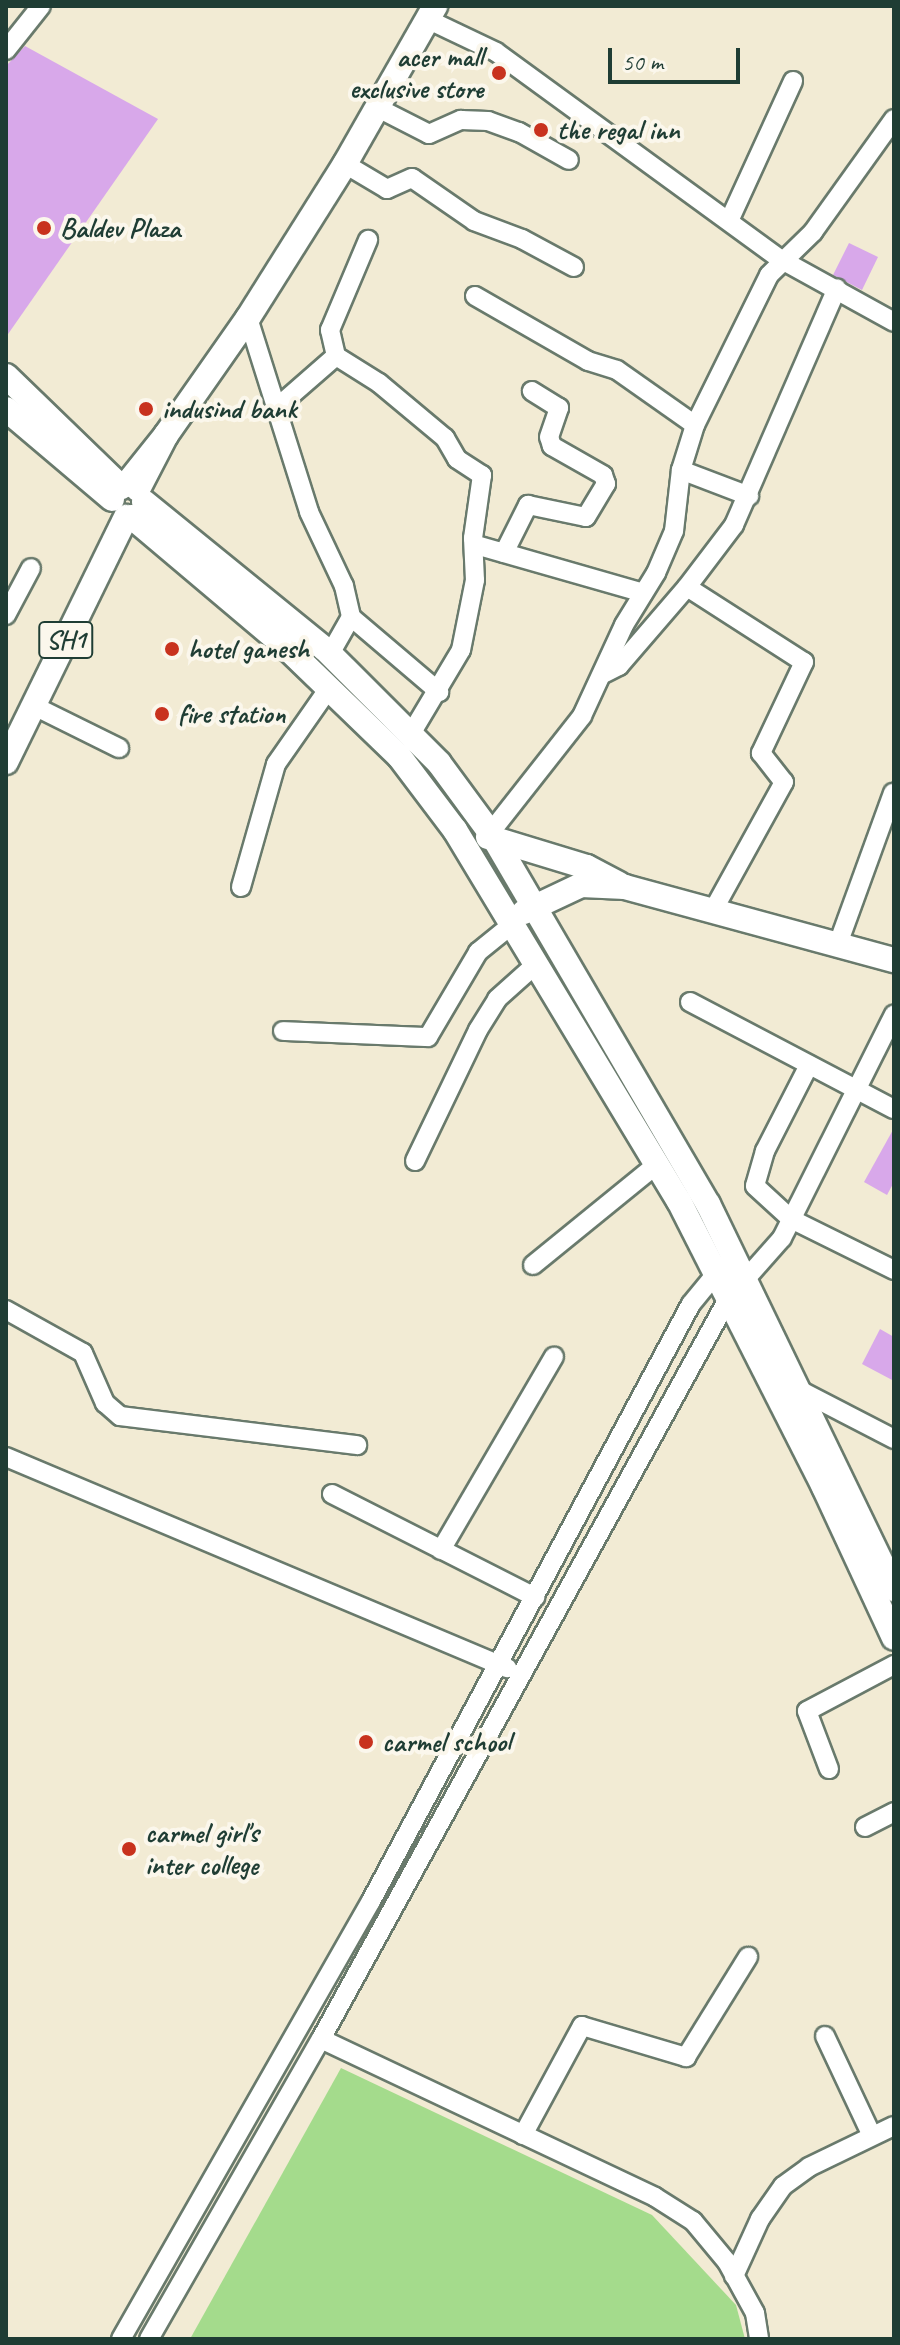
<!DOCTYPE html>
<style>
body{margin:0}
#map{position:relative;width:900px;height:2345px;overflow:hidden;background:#f2ebd4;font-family:Caveat,sans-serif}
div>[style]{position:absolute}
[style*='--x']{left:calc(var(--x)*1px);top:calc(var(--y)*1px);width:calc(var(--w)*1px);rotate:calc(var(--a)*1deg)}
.green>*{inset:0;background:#a4db8c}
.building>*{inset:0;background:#d8a8ea}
.roads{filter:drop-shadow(2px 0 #697a6c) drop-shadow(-2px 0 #697a6c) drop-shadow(0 2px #697a6c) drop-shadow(0 -2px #697a6c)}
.minor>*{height:18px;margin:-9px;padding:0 9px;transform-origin:9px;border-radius:9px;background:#fff}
.major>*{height:24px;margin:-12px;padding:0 12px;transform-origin:12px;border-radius:12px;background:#fff}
.dots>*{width:22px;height:22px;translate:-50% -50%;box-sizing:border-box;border:4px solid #fbf7ec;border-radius:50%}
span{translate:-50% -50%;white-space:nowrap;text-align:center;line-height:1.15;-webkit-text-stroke:8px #fbf7ec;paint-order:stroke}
.shield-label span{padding:2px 6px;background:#fbf7ec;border:2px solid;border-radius:6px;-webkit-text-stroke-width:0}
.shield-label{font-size:26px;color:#1f3d34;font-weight:700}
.poi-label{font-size:28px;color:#1f3d34;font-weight:700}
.right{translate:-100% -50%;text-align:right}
.left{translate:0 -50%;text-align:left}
.frame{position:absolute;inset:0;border:8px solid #1f3d34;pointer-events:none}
.scale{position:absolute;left:608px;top:48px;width:132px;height:36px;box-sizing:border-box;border:4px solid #1f3d34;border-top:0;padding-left:10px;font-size:24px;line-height:28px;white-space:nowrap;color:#1f3d34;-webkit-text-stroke:6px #fbf7ec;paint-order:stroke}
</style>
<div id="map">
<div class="green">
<i style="clip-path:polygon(341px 2068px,652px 2215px,736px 2305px,745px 2339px,190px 2339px)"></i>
</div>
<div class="building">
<i style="clip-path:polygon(25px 46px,158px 119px,6px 337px,6px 66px)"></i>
<i style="clip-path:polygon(849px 243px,878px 257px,862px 290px,833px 275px)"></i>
<i style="clip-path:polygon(894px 1128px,894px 1182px,887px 1195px,864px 1182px)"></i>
<i style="clip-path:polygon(880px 1329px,894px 1337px,894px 1381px,862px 1364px)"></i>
</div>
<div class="roads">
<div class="minor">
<i style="--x:429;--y:20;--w:74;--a:25.5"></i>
<i style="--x:496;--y:52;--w:351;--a:36.1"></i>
<i style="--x:780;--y:259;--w:130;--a:28.9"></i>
<i style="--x:6;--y:50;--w:56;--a:-51.5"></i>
<i style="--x:378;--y:108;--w:57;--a:27"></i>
<i style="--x:429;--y:134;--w:35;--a:-24"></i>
<i style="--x:461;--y:120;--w:27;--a:2"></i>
<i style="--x:488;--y:121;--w:33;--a:20"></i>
<i style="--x:519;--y:132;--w:57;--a:29.2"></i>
<i style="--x:345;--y:164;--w:49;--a:30.8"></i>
<i style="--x:387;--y:189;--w:27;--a:-24"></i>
<i style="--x:412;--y:178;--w:75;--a:34.7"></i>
<i style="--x:474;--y:221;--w:51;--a:20.6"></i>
<i style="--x:522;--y:239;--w:59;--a:28.3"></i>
<i style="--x:729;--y:221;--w:154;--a:-65.4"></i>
<i style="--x:475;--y:296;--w:130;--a:29.9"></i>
<i style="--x:588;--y:361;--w:30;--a:17"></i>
<i style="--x:617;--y:370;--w:95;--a:35.2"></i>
<i style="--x:248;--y:318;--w:203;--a:72.5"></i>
<i style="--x:309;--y:512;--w:82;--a:64.7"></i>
<i style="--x:344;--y:586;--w:32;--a:77"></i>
<i style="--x:351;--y:617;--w:43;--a:119.6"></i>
<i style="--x:336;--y:356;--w:27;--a:-103"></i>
<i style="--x:330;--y:330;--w:98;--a:-67.1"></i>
<i style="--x:274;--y:410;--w:82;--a:-41.1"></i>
<i style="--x:336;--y:356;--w:51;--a:32.1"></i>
<i style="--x:379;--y:383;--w:86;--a:39.8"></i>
<i style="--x:445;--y:438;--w:24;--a:60"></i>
<i style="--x:457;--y:459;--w:30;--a:33"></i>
<i style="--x:482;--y:475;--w:64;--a:98.1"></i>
<i style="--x:473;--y:538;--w:42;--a:87.3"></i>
<i style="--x:475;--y:580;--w:71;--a:101.3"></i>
<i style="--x:461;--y:650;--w:98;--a:120.8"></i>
<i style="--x:681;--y:470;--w:73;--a:20.9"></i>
<i style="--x:476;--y:545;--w:174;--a:16"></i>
<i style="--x:504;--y:553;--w:54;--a:-63.4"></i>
<i style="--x:528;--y:505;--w:59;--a:11.7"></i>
<i style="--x:586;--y:517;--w:39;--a:-59"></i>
<i style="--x:606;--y:484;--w:9;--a:-108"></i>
<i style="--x:603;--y:475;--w:59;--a:-150.4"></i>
<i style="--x:552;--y:446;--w:9;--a:-108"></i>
<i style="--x:549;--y:437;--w:31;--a:-71"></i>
<i style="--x:559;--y:408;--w:32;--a:-148"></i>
<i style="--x:687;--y:587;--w:139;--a:32.7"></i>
<i style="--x:804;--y:662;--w:101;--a:115.3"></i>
<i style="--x:761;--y:753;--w:37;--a:52"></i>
<i style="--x:784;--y:782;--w:145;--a:118.9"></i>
<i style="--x:6;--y:615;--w:53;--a:-62"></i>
<i style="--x:351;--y:617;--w:116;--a:40.4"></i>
<i style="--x:605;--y:673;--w:16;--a:-27"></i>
<i style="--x:619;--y:666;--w:104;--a:-49.3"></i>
<i style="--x:687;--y:587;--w:78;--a:-52.8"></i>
<i style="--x:734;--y:525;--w:258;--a:-66.5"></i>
<i style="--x:34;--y:706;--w:95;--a:26.3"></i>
<i style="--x:490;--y:833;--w:149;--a:-51.8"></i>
<i style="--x:582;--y:716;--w:100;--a:-65.2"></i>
<i style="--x:624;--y:625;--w:61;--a:-58.4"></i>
<i style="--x:656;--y:573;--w:46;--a:-66.8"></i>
<i style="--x:674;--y:531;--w:61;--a:-83.5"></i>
<i style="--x:681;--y:470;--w:47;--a:-72.7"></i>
<i style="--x:695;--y:425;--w:167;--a:-63.7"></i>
<i style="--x:769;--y:275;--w:62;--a:-44.3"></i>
<i style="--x:813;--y:232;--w:139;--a:-54.4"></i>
<i style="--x:241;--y:887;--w:128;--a:-74.1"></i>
<i style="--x:276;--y:764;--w:93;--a:-55.1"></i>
<i style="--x:838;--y:944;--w:161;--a:-70"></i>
<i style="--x:690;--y:1002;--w:230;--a:27.7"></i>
<i style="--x:283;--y:1031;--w:145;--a:2.4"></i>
<i style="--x:428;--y:1037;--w:99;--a:-59.5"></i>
<i style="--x:478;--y:952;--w:41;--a:-39.1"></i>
<i style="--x:809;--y:1065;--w:97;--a:117.1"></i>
<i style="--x:765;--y:1151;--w:36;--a:106"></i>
<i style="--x:755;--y:1186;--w:49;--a:42.5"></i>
<i style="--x:791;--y:1219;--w:115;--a:26.3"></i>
<i style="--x:415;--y:1161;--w:145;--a:-64.3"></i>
<i style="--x:478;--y:1030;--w:36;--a:-58"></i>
<i style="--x:497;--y:999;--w:51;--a:-41.8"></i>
<i style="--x:533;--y:1265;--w:159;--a:-39.1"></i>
<i style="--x:6;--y:1310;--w:88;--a:29.2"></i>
<i style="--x:83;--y:1353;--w:55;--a:66.3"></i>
<i style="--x:105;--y:1403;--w:20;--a:41"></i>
<i style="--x:120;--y:1416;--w:239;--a:7"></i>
<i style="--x:801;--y:1391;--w:105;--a:27.3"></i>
<i style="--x:6;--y:1457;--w:544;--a:22.84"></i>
<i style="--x:332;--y:1494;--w:228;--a:26.9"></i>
<i style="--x:441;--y:1550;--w:224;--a:-59.7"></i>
<i style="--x:829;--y:1769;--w:62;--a:-110.8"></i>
<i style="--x:807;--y:1711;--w:98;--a:-27.9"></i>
<i style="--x:865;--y:1827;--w:33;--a:-27"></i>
<i style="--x:825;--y:2036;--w:110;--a:64.8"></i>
<i style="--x:321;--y:2039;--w:369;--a:25.3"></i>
<i style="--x:655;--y:2197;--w:45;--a:32.3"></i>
<i style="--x:693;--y:2221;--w:53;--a:50.3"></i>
<i style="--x:727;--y:2262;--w:58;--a:61.2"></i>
<i style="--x:755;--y:2313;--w:26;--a:81"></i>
<i style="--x:523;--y:2135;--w:124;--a:-61.6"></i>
<i style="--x:582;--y:2026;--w:109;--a:16.6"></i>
<i style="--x:686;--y:2057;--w:118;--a:-58.2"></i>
<i style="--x:734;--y:2276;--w:63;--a:-65.5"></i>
<i style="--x:760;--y:2219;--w:40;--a:-55.1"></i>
<i style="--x:783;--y:2186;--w:32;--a:-36"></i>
<i style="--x:809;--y:2167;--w:94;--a:-25.8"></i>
<i style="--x:121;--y:2339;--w:504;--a:-60.28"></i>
<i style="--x:371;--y:1901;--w:677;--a:-61.81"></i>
<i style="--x:691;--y:1304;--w:50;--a:-50.6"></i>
<i style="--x:149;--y:2339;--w:346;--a:-60.2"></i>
<i style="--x:321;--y:2039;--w:845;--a:-61.19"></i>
<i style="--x:728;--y:1299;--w:81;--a:-48.5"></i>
<i style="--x:782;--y:1238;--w:250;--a:-63.4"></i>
</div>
<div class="major">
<i style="--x:6;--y:376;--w:160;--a:44"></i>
<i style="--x:6;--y:409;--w:139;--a:40.3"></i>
<i style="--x:166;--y:435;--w:143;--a:-55"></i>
<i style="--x:248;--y:318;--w:182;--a:-57.8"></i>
<i style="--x:345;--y:164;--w:182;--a:-60.3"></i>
<i style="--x:126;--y:485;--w:64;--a:-51.3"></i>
<i style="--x:166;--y:435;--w:61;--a:117.4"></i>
<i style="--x:144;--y:502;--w:233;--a:39.1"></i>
<i style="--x:325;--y:649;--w:161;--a:45"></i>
<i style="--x:439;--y:763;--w:93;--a:53.7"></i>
<i style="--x:494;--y:838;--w:424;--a:59.7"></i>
<i style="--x:708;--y:1204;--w:428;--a:64.2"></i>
<i style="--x:132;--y:517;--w:202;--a:40.2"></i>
<i style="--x:286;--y:647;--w:157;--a:44"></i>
<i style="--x:399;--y:756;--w:93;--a:52.9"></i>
<i style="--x:455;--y:830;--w:433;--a:58.9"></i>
<i style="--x:679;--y:1201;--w:321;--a:63.1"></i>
<i style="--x:824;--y:1487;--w:166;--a:65.1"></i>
<i style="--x:6;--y:762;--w:273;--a:-63.9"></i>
<i style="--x:488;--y:837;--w:103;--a:16.9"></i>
<i style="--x:587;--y:867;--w:36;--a:28"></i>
<i style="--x:524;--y:912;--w:63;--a:-25.3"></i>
<i style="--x:581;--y:885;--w:44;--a:2.6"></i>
<i style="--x:625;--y:887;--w:279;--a:15.2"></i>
</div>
</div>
<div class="dots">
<i style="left:499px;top:73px;background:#c8321e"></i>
<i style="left:541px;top:130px;background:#c8321e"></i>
<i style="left:44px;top:228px;background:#c8321e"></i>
<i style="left:146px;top:409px;background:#c8321e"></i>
<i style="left:172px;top:649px;background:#c8321e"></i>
<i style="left:162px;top:714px;background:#c8321e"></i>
<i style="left:366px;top:1742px;background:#c8321e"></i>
<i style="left:129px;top:1849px;background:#c8321e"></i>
</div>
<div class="shield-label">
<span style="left:66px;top:640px">SH1</span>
</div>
<div class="poi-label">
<span class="right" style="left:483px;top:73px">acer mall<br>exclusive store</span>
<span class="left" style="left:557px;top:130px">the regal inn</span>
<span class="left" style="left:60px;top:228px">Baldev Plaza</span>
<span class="left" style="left:162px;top:409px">indusind bank</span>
<span class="left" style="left:188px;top:649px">hotel ganesh</span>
<span class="left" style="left:178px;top:714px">fire station</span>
<span class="left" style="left:382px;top:1742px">carmel school</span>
<span class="left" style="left:145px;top:1849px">carmel girl's<br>inter college</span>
</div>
<div class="frame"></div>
<div class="scale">50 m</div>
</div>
